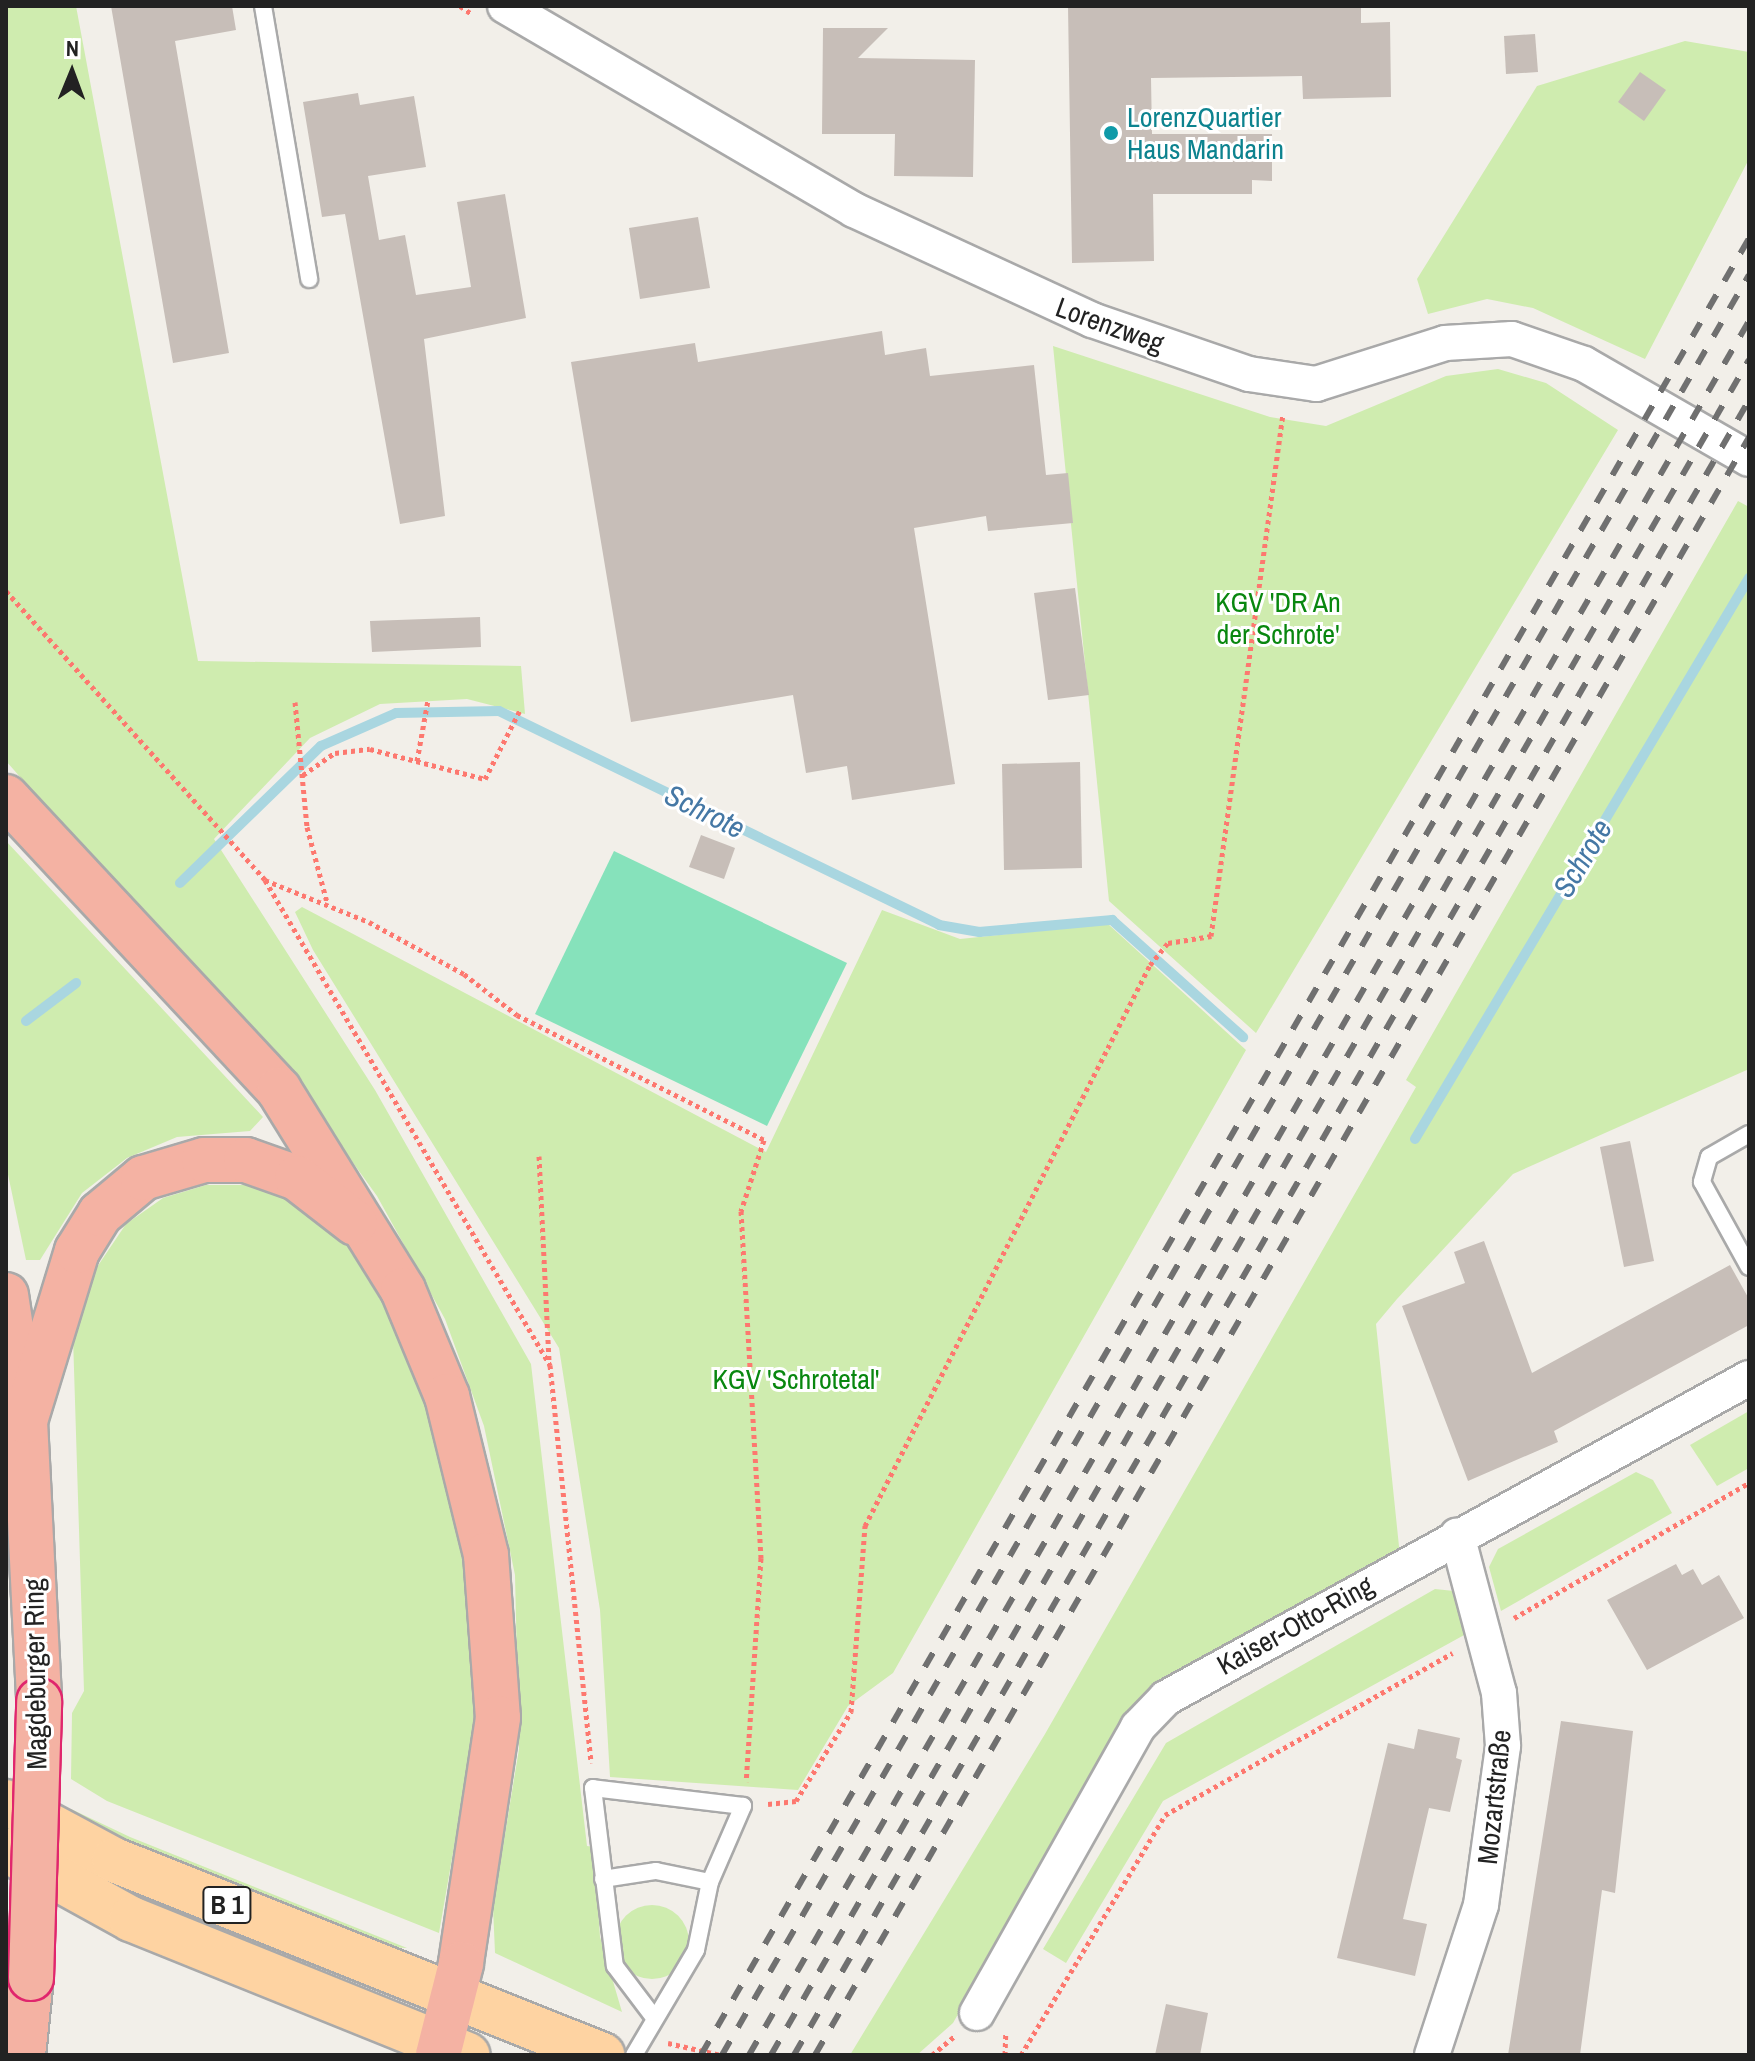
<!DOCTYPE html>
<meta charset="utf-8">
<style>
body{margin:0}
#map{position:relative;width:1755px;height:2061px;overflow:hidden;background:#f2efe9;font-family:"Archivo Narrow",sans-serif}
div>[style]{position:absolute}
[style*='--x']{left:calc(var(--x)*1px);top:calc(var(--y)*1px);width:calc(var(--w)*1px);rotate:calc(var(--a)*1deg)}
.grass>*{inset:0;background:#cfecaf}
.round{border-radius:50%}
.pitch>*{inset:0;background:#86e2bb}
.stream>*{height:10px;margin:-5px;padding:0 5px;transform-origin:5px;border-radius:5px;background:#a9d6e0}
.building>*{inset:0;background:#c7beb8}
.path>*{height:5px;margin-top:-2.5px;transform-origin:0;background:repeating-linear-gradient(90deg,#fd786f 0 4px,transparent 0 8px)}
.roads{filter:drop-shadow(2px 0 #a9a9a9) drop-shadow(-2px 0 #a9a9a9) drop-shadow(0 2px #a9a9a9) drop-shadow(0 -2px #a9a9a9)}
.service>*{height:16px;margin:-8px;padding:0 8px;transform-origin:8px;border-radius:8px;background:#fff}
.minor>*{height:34px;margin:-17px;padding:0 17px;transform-origin:17px;border-radius:17px;background:#fff}
.primary>*{height:44px;margin:-22px;padding:0 22px;transform-origin:22px;border-radius:22px;background:#fed3a2}
.trunk>*{height:44px;margin:-22px;padding:0 22px;transform-origin:22px;border-radius:22px;background:#f4b2a3}
.rail>*{height:6px;margin-top:-3px;transform-origin:0;background:repeating-linear-gradient(90deg,#707070 0 16px,transparent 0 32px)}
.bridges{filter:drop-shadow(2px 0 #e0266d) drop-shadow(-2px 0 #e0266d) drop-shadow(0 2px #e0266d) drop-shadow(0 -2px #e0266d)}
.trunk-bridge>*{height:44px;margin:-22px;padding:0 22px;transform-origin:22px;border-radius:22px;background:#f4b2a3}
.dots>*{width:22px;height:22px;translate:-50% -50%;box-sizing:border-box;border:4px solid #fff;border-radius:50%}
span{translate:-50% -50%;white-space:nowrap;text-align:center;line-height:1.15;-webkit-text-stroke:6px #fff;paint-order:stroke}
.shield-label span{padding:2px 6px;background:#fff;border:2px solid;border-radius:6px;-webkit-text-stroke-width:0}
.shield-label{font-size:26px;color:#222;font-weight:700}
.culture-label{font-size:28px;color:#0d838f}
.left{translate:0 -50%;text-align:left}
.street-label{font-size:28px;color:#222}
.park-label{font-size:28px;color:#09870f}
.water-label{font-size:30px;color:#4578a5;font-style:italic}
.frame{position:absolute;inset:0;border:8px solid #222;pointer-events:none}
.north{position:absolute;left:32px;top:32px;width:80px;height:80px;-webkit-text-stroke:6px #fff;paint-order:stroke;rotate:1deg;font-size:22px;font-weight:700;line-height:32px;text-align:center;color:#222}
.north::after{content:'';display:block;margin:auto;width:28px;height:36px;background:#222;clip-path:polygon(50% 0,100% 100%,50% 72%,0 100%)}
</style>
<div id="map">
<div class="grass">
<i style="clip-path:polygon(6px 6px,76px 6px,198px 661px,521px 666px,525px 714px,467px 699px,380px 704px,310px 738px,214px 839px,375px 1090px,531px 1364px,587px 1846px,594px 1847px,600px 1937px,622px 2012px,495px 1953px,493px 1907px,519px 1749px,515px 1575px,484px 1426px,445px 1319px,377px 1196px,320px 1117px,6px 761px)"></i>
<i style="clip-path:polygon(1685px 41px,1749px 52px,1749px 159px,1645px 359px,1533px 308px,1487px 299px,1428px 314px,1417px 279px,1537px 86px)"></i>
<i style="clip-path:polygon(1053px 346px,1270px 417px,1326px 426px,1446px 376px,1498px 369px,1546px 383px,1618px 430px,1256px 1033px,1109px 901px)"></i>
<i style="clip-path:polygon(1738px 501px,1749px 507px,1749px 1069px,1513px 1174px,1397px 1299px,1376px 1324px,1400px 1556px,1155px 1689px,1095px 1773px,953px 2023px,917px 2055px,850px 2055px,1045px 1734px,1416px 1087px,1406px 1080px)"></i>
<i style="clip-path:polygon(6px 841px,263px 1117px,250px 1131px,177px 1137px,127px 1158px,82px 1193px,40px 1260px,26px 1260px,6px 1165px)"></i>
<i style="clip-path:polygon(302px 907px,766px 1152px,882px 910px,960px 939px,1108px 924px,1246px 1050px,893px 1673px,848px 1706px,798px 1790px,610px 1777px,600px 1610px,559px 1348px,313px 950px,295px 912px)"></i>
<i style="clip-path:polygon(206px 1185px,271px 1185px,341px 1235px,392px 1319px,433px 1426px,468px 1582px,475px 1672px,474px 1732px,439px 1933px,107px 1801px,71px 1779px,72px 1713px,84px 1691px,73px 1337px,89px 1279px,126px 1224px,163px 1198px)"></i>
<i style="clip-path:polygon(1749px 1411px,1749px 1468px,1717px 1486px,1690px 1445px)"></i>
<i style="clip-path:polygon(1636px 1472px,1653px 1480px,1672px 1513px,1501px 1611px,1489px 1567px,1498px 1549px)"></i>
<i style="clip-path:polygon(1435px 1589px,1454px 1591px,1466px 1634px,1163px 1801px,1066px 1963px,1043px 1949px,1166px 1743px)"></i>
<i style="clip-path:polygon(71px 1809px,130px 1837px,407px 1948px,390px 1947px,68px 1822px)"></i>
<i class="round" style="left:615px;top:1905px;width:74px;height:74px"></i>
</div>
<div class="pitch">
<i style="clip-path:polygon(614px 851px,847px 963px,767px 1126px,535px 1014px)"></i>
</div>
<div class="stream">
<i style="--x:180;--y:883;--w:197;--a:-44.2"></i>
<i style="--x:321;--y:746;--w:82;--a:-23.7"></i>
<i style="--x:396;--y:713;--w:103;--a:-1.1"></i>
<i style="--x:499;--y:711;--w:489;--a:25.9"></i>
<i style="--x:939;--y:925;--w:41;--a:9.9"></i>
<i style="--x:979;--y:932;--w:134;--a:-5.2"></i>
<i style="--x:1112;--y:920;--w:176;--a:41.8"></i>
<i style="--x:26;--y:1021;--w:63;--a:-37.2"></i>
<i style="--x:1415;--y:1139;--w:653;--a:-59.23"></i>
</div>
<div class="building">
<i style="clip-path:polygon(111px 6px,232px 6px,236px 30px,175px 41px,229px 353px,173px 363px)"></i>
<i style="clip-path:polygon(1068px 6px,1361px 6px,1361px 23px,1390px 22px,1391px 97px,1303px 99px,1302px 76px,1151px 78px,1152px 134px,1272px 134px,1272px 181px,1252px 180px,1252px 194px,1153px 194px,1154px 261px,1072px 263px)"></i>
<i style="clip-path:polygon(823px 28px,888px 28px,858px 58px,975px 60px,973px 177px,894px 176px,895px 134px,822px 134px)"></i>
<i style="clip-path:polygon(1535px 34px,1538px 72px,1506px 74px,1504px 36px)"></i>
<i style="clip-path:polygon(1640px 72px,1666px 90px,1644px 121px,1618px 102px)"></i>
<i style="clip-path:polygon(358px 93px,360px 105px,414px 96px,426px 167px,368px 176px,379px 240px,405px 235px,416px 295px,471px 287px,457px 202px,505px 194px,526px 318px,424px 339px,445px 516px,400px 524px,345px 214px,322px 217px,303px 102px)"></i>
<i style="clip-path:polygon(698px 217px,710px 288px,640px 299px,629px 228px)"></i>
<i style="clip-path:polygon(882px 331px,885px 355px,926px 348px,930px 376px,1034px 365px,1046px 475px,1068px 473px,1073px 523px,988px 531px,986px 516px,914px 528px,955px 784px,852px 800px,847px 766px,806px 773px,793px 695px,631px 722px,571px 362px,695px 343px,698px 362px)"></i>
<i style="clip-path:polygon(1075px 588px,1089px 695px,1048px 700px,1034px 593px)"></i>
<i style="clip-path:polygon(480px 617px,481px 647px,372px 652px,370px 621px)"></i>
<i style="clip-path:polygon(1080px 762px,1082px 868px,1004px 870px,1002px 764px)"></i>
<i style="clip-path:polygon(701px 835px,735px 848px,724px 879px,689px 867px)"></i>
<i style="clip-path:polygon(1630px 1141px,1654px 1261px,1624px 1267px,1600px 1147px)"></i>
<i style="clip-path:polygon(1484px 1241px,1532px 1373px,1730px 1265px,1749px 1299px,1749px 1325px,1554px 1431px,1558px 1442px,1468px 1481px,1402px 1306px,1465px 1283px,1454px 1252px)"></i>
<i style="clip-path:polygon(1676px 1564px,1682px 1575px,1693px 1569px,1702px 1585px,1719px 1575px,1744px 1618px,1647px 1670px,1607px 1600px)"></i>
<i style="clip-path:polygon(1561px 1721px,1633px 1731px,1615px 1893px,1602px 1890px,1580px 2055px,1508px 2055px)"></i>
<i style="clip-path:polygon(1418px 1729px,1460px 1738px,1456px 1758px,1462px 1760px,1450px 1812px,1429px 1808px,1403px 1919px,1427px 1924px,1415px 1976px,1337px 1958px,1388px 1743px,1414px 1749px)"></i>
<i style="clip-path:polygon(1166px 2004px,1208px 2013px,1200px 2055px,1155px 2055px)"></i>
</div>
<div class="path">
<i style="--x:460;--y:6;--w:14;--a:34"></i>
<i style="--x:6;--y:591;--w:388;--a:48.1"></i>
<i style="--x:265;--y:880;--w:563;--a:59.56"></i>
<i style="--x:550;--y:1365;--w:400;--a:84.1"></i>
<i style="--x:295;--y:702;--w:126;--a:84.5"></i>
<i style="--x:307;--y:827;--w:78;--a:75.1"></i>
<i style="--x:417;--y:761;--w:62;--a:-79.8"></i>
<i style="--x:303;--y:775;--w:39;--a:-35"></i>
<i style="--x:335;--y:753;--w:35;--a:-7"></i>
<i style="--x:370;--y:749;--w:119;--a:14.6"></i>
<i style="--x:485;--y:779;--w:77;--a:-63.1"></i>
<i style="--x:265;--y:880;--w:112;--a:22"></i>
<i style="--x:369;--y:922;--w:108;--a:28.7"></i>
<i style="--x:464;--y:974;--w:67;--a:37.7"></i>
<i style="--x:517;--y:1015;--w:277;--a:26.8"></i>
<i style="--x:764;--y:1140;--w:75;--a:107.9"></i>
<i style="--x:741;--y:1211;--w:348;--a:86.7"></i>
<i style="--x:761;--y:1558;--w:224;--a:93.8"></i>
<i style="--x:539;--y:1156;--w:204;--a:87.2"></i>
<i style="--x:1514;--y:1618;--w:271;--a:-29.9"></i>
<i style="--x:768;--y:1804;--w:28;--a:-6"></i>
<i style="--x:796;--y:1801;--w:105;--a:-58.3"></i>
<i style="--x:851;--y:1712;--w:187;--a:-85.7"></i>
<i style="--x:865;--y:1526;--w:629;--a:-63.07"></i>
<i style="--x:1150;--y:965;--w:28;--a:-51"></i>
<i style="--x:1168;--y:943;--w:44;--a:-9.2"></i>
<i style="--x:1211;--y:936;--w:527;--a:-82.15"></i>
<i style="--x:668;--y:2043;--w:54;--a:12.8"></i>
<i style="--x:932;--y:2055;--w:31;--a:-40"></i>
<i style="--x:1005;--y:2055;--w:23;--a:-88"></i>
<i style="--x:1021;--y:2055;--w:280;--a:-59"></i>
<i style="--x:1165;--y:1815;--w:330;--a:-29.4"></i>
</div>
<div class="roads">
<div class="service">
<i style="--x:263;--y:6;--w:277;--a:80.4"></i>
<i style="--x:1749;--y:1134;--w:46;--a:150.1"></i>
<i style="--x:1709;--y:1157;--w:26;--a:106"></i>
<i style="--x:1702;--y:1182;--w:97;--a:61.1"></i>
<i style="--x:603;--y:1879;--w:54;--a:-8.6"></i>
<i style="--x:656;--y:1871;--w:55;--a:11.5"></i>
<i style="--x:634;--y:2055;--w:122;--a:-59.4"></i>
<i style="--x:696;--y:1950;--w:69;--a:-78.4"></i>
<i style="--x:710;--y:1882;--w:83;--a:-66.5"></i>
<i style="--x:743;--y:1806;--w:151;--a:-173.2"></i>
<i style="--x:593;--y:1788;--w:179;--a:83"></i>
<i style="--x:615;--y:1966;--w:61;--a:52.9"></i>
</div>
<div class="minor">
<i style="--x:505;--y:6;--w:404;--a:30.3"></i>
<i style="--x:854;--y:210;--w:262;--a:24.8"></i>
<i style="--x:1092;--y:320;--w:166;--a:19"></i>
<i style="--x:1249;--y:374;--w:68;--a:8.5"></i>
<i style="--x:1316;--y:384;--w:135;--a:-17.6"></i>
<i style="--x:1445;--y:343;--w:67;--a:-3.4"></i>
<i style="--x:1512;--y:339;--w:76;--a:19.1"></i>
<i style="--x:1584;--y:364;--w:190;--a:29.9"></i>
<i style="--x:977;--y:2013;--w:328;--a:-60.6"></i>
<i style="--x:1138;--y:1727;--w:40;--a:-46"></i>
<i style="--x:1166;--y:1698;--w:665;--a:-28.76"></i>
<i style="--x:1432;--y:2055;--w:158;--a:-71.9"></i>
<i style="--x:1481;--y:1905;--w:161;--a:-82.1"></i>
<i style="--x:1503;--y:1746;--w:53;--a:-94.3"></i>
<i style="--x:1499;--y:1693;--w:163;--a:-104.9"></i>
</div>
<div class="primary">
<i style="--x:6;--y:1802;--w:123;--a:28.2"></i>
<i style="--x:114;--y:1860;--w:526;--a:21.78"></i>
<i style="--x:6;--y:1850;--w:143;--a:28.9"></i>
<i style="--x:131;--y:1919;--w:363;--a:22"></i>
</div>
<div class="trunk">
<i style="--x:6;--y:797;--w:400;--a:47"></i>
<i style="--x:279;--y:1090;--w:235;--a:58.2"></i>
<i style="--x:403;--y:1290;--w:115;--a:67.5"></i>
<i style="--x:447;--y:1396;--w:164;--a:76.2"></i>
<i style="--x:486;--y:1555;--w:163;--a:85.8"></i>
<i style="--x:498;--y:1718;--w:249;--a:98.6"></i>
<i style="--x:461;--y:1964;--w:94;--a:104.2"></i>
<i style="--x:6;--y:1295;--w:127;--a:81.4"></i>
<i style="--x:25;--y:1421;--w:280;--a:87.1"></i>
<i style="--x:25;--y:1421;--w:178;--a:-73"></i>
<i style="--x:77;--y:1251;--w:44;--a:-58.1"></i>
<i style="--x:100;--y:1214;--w:56;--a:-39.9"></i>
<i style="--x:143;--y:1178;--w:64;--a:-16.4"></i>
<i style="--x:204;--y:1160;--w:42;--a:0"></i>
<i style="--x:246;--y:1160;--w:54;--a:19.4"></i>
<i style="--x:297;--y:1178;--w:73;--a:37.8"></i>
<i style="--x:23;--y:2055;--w:77;--a:-84.1"></i>
</div>
</div>
<div class="rail">
<i style="--x:701;--y:2055;--w:2098;--a:-60.02"></i>
<i style="--x:722;--y:2055;--w:2055;--a:-60.02"></i>
<i style="--x:749;--y:2055;--w:2002;--a:-60.03"></i>
<i style="--x:771;--y:2055;--w:1957;--a:-60.02"></i>
<i style="--x:794;--y:2055;--w:1911;--a:-60.01"></i>
<i style="--x:815;--y:2055;--w:1868;--a:-60"></i>
</div>
<div class="bridges">
<div class="trunk-bridge">
<i style="--x:31;--y:1978;--w:277;--a:-88.3"></i>
</div>
</div>
<div class="dots">
<i style="left:1111px;top:133px;background:#0f9aa8"></i>
</div>
<div class="shield-label">
<span style="left:227px;top:1905px">B 1</span>
</div>
<div class="culture-label">
<span class="left" style="left:1127px;top:133px">LorenzQuartier<br>Haus Mandarin</span>
</div>
<div class="street-label">
<span style="left:1110px;top:325px;rotate:20deg">Lorenzweg</span>
<span style="left:1295px;top:1625px;rotate:-29deg">Kaiser-Otto-Ring</span>
<span style="left:35px;top:1674px;rotate:-91deg">Magdeburger Ring</span>
<span style="left:1494px;top:1797px;rotate:-84deg">Mozartstraße</span>
</div>
<div class="park-label">
<span style="left:1278px;top:618px">KGV 'DR An<br>der Schrote'</span>
<span style="left:796px;top:1379px">KGV 'Schrotetal'</span>
</div>
<div class="water-label">
<span style="left:705px;top:811px;rotate:26deg">Schrote</span>
<span style="left:1582px;top:858px;rotate:-59deg">Schrote</span>
</div>
<div class="frame"></div>
<div class="north">N</div>
</div>
